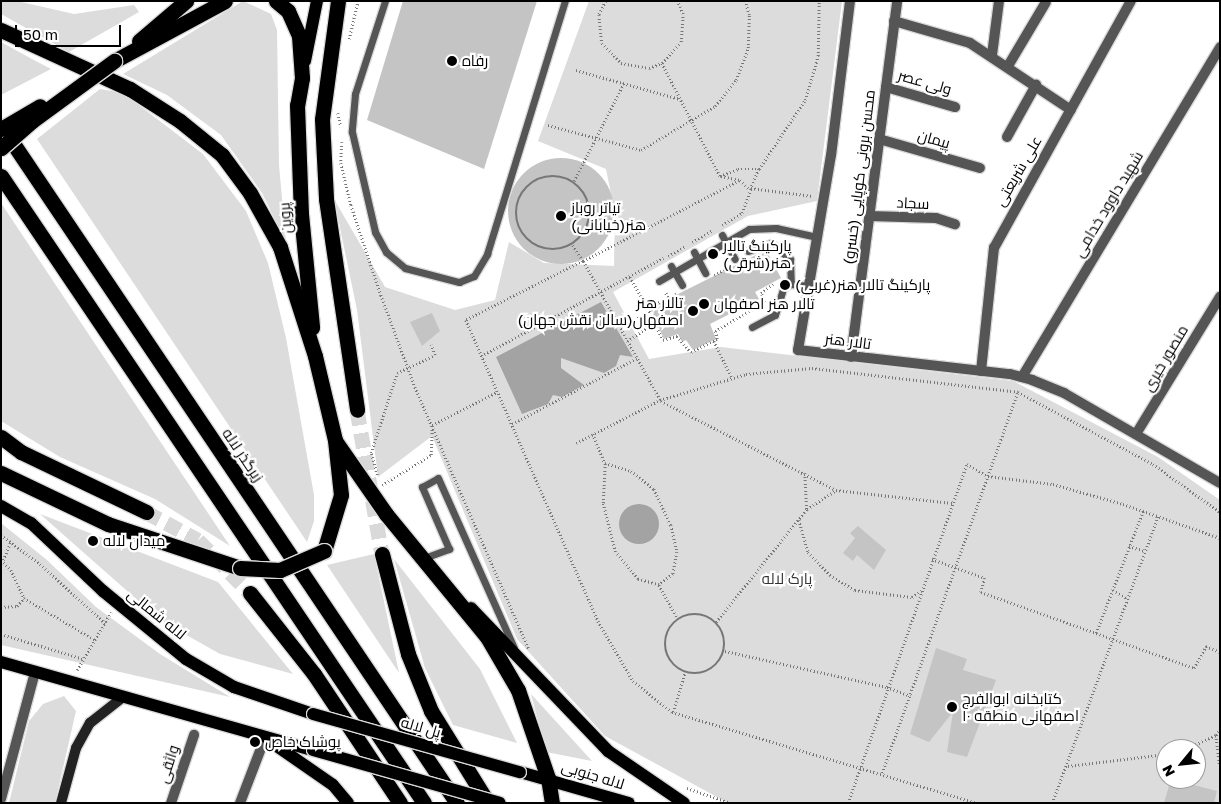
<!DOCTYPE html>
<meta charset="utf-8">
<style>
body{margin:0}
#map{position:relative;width:1221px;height:804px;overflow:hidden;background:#fff;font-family:"Golos Text",Cairo,sans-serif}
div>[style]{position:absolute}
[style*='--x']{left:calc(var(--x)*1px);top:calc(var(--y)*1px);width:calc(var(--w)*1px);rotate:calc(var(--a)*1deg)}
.green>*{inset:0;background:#dcdcdc}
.water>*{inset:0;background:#a3a3a3}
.round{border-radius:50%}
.building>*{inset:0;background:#c4c4c4}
.highway-tunnel>*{height:15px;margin-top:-7.5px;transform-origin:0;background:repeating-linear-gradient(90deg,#d9d9d9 0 15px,transparent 0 23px)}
.path>*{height:2.5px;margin-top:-1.25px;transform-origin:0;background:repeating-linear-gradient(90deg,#777 0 1px,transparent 0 3.5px)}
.path>.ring{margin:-1.25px;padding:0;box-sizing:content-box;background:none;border:2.5px solid #777;border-radius:50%}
.roads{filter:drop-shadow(1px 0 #dbdbdb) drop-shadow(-1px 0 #dbdbdb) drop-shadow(0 1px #dbdbdb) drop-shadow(0 -1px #dbdbdb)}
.lane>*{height:7px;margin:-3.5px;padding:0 3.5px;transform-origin:3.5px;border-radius:3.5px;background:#555}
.street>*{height:10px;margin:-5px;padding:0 5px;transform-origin:5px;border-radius:5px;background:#555}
.secondary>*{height:10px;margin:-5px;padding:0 5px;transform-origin:5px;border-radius:5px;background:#222}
.primary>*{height:12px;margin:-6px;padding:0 6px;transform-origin:6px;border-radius:6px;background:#000}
.highway>*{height:15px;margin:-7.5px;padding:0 7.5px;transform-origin:7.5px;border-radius:7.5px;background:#000}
.bridges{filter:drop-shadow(1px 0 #dbdbdb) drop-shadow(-1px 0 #dbdbdb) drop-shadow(0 1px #dbdbdb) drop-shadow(0 -1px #dbdbdb)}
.primary-bridge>*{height:12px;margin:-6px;padding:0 6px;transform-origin:6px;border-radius:6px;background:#000}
.highway-bridge>*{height:15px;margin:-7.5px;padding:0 7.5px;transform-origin:7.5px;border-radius:7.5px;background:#000}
.dots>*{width:14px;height:14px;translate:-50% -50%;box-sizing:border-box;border:2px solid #fff;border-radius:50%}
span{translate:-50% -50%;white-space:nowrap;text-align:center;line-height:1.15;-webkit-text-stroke:4.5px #fff;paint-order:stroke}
.poi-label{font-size:15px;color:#000}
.left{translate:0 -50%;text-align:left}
.right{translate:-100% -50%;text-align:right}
.street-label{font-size:15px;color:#000}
.park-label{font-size:15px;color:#333}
.frame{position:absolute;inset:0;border:2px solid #000;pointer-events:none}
.north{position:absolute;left:1156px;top:739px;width:50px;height:50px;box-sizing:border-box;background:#fff;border:1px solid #999;border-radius:50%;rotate:242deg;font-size:14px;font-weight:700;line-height:20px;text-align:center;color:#000}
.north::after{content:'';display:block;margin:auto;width:18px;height:22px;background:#000;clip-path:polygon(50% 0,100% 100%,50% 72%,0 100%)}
.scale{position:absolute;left:15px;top:25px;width:106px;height:22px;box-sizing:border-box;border:2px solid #000;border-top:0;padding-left:6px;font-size:15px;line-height:18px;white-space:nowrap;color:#000;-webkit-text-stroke:4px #fff;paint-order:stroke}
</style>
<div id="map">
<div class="green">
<i style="clip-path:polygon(1px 1px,17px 1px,74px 14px,134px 5px,139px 12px,69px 52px,1px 14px)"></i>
<i style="clip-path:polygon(243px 1px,271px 14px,277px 30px,279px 165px,286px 242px,262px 193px,221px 135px,167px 95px,123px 74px)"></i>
<i style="clip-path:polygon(evenodd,589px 1px,842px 1px,817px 201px,748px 216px,613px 292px,649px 359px,721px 347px,1013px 381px,1158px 457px,1220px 500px,1220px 803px,728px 803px,605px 736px,517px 639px,432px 436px,378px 477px,357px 310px,334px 199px,385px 287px,455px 310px,495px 300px,509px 242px,544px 263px,614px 266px,615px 214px,606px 169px,538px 141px,589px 1px,1166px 749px,1196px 749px,1196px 779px,1166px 779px,1166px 749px)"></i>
<i style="clip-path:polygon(1px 42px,32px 59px,51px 69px,1px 95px)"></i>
<i style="clip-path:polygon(100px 89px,123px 93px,203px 154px,246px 211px,268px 263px,286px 338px,314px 495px,314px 521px,307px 542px,37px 139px)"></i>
<i style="clip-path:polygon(1px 203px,230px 546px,155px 499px,60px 457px,1px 421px)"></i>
<i style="clip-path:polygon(40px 514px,218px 582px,293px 674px,220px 654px,160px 620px)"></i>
<i style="clip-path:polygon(1px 523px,47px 560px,96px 607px,160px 654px,230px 697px,1px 645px)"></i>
<i style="clip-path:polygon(374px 554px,399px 673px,327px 565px)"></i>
<i style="clip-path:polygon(394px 559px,480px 669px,517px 743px,453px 725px,425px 668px)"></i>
<i style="clip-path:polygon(531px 694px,592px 761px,546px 752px)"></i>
<i style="clip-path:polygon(64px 696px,76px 711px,55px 803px,9px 803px,29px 721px,43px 704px)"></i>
</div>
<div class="water">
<i style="clip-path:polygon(601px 302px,633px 357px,620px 355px,616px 366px,604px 373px,561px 358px,561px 368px,584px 385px,562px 397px,553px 395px,548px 404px,522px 414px,496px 357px)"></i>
<i class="round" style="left:619px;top:504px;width:40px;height:40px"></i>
</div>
<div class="building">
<i style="clip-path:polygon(403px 1px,537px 1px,484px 169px,367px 120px)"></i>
<i class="round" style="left:508px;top:158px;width:106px;height:106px"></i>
<i style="clip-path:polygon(766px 250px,781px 278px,755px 292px,759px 299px,710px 324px,716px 339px,693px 350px,686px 340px,682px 342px,678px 334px,664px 339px,650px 308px)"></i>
<i style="clip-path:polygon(432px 313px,440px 331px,422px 346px,410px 322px)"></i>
<i style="clip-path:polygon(858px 526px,886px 550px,874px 570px,857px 555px,853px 561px,843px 553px,855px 538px,850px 533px)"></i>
<i style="clip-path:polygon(936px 648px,967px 659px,963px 670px,996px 680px,967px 757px,947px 752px,953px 712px,929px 742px,910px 734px)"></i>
<i style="clip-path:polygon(1171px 779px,1217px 791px,1214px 803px,1164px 803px)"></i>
</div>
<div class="highway-tunnel">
<i style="--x:357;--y:410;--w:146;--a:80.2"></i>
<i style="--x:146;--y:512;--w:59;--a:28.3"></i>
<i style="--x:198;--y:540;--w:74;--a:45.5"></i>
</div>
<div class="path">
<i style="--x:606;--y:1;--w:16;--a:117"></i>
<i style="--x:599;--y:15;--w:28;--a:84"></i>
<i style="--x:602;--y:43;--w:28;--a:46"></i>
<i style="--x:621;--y:63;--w:28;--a:10"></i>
<i style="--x:649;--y:68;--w:14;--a:-21"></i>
<i style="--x:662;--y:63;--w:28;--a:-48"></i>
<i style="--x:681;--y:42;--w:28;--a:-86"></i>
<i style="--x:683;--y:14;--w:14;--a:-115"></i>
<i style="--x:349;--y:39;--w:39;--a:-77"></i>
<i style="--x:662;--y:63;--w:127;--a:62.8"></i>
<i style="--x:576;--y:70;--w:108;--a:15.6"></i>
<i style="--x:338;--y:113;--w:14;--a:78"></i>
<i style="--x:548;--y:125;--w:96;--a:15"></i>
<i style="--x:641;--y:150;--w:52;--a:-31"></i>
<i style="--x:686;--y:123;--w:34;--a:-30"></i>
<i style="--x:715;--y:106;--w:33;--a:-51"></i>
<i style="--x:736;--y:80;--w:34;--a:-69"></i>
<i style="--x:748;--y:48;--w:33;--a:-88"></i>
<i style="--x:749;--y:15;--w:15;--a:-106"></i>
<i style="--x:342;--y:142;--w:21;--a:93"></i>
<i style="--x:341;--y:163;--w:43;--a:76.6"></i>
<i style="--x:351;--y:205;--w:95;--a:71.6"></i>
<i style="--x:381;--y:295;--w:98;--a:69.7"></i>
<i style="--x:415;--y:387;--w:286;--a:66.5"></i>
<i style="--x:759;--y:169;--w:21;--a:113"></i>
<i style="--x:751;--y:188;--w:62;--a:7.5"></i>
<i style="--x:720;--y:176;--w:19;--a:-21"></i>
<i style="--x:738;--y:169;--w:21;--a:0"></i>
<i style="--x:759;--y:169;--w:83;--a:-56.3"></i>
<i style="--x:805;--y:100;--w:46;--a:-73.5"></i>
<i style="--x:818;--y:56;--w:55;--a:-89"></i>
<i style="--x:721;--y:176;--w:19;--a:12"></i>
<i style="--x:740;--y:180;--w:14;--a:45"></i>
<i class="ring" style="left:516px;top:176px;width:71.5px;height:71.5px"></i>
<i style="--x:574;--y:181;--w:110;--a:-63"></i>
<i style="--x:722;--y:225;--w:23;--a:-31"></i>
<i style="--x:742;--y:213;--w:27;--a:-70"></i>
<i style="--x:692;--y:242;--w:24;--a:-30"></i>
<i style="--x:573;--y:245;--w:19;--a:58"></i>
<i style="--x:583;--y:261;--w:177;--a:-27.3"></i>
<i style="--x:668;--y:256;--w:20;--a:-30"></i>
<i style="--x:714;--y:275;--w:17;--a:-28"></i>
<i style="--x:630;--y:277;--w:36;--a:60"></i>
<i style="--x:666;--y:293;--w:6;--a:59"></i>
<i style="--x:669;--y:298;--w:23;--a:155"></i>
<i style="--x:648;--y:308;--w:35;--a:65"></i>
<i style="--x:663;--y:340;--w:15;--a:-16"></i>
<i style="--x:677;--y:336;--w:21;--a:49"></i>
<i style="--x:691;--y:352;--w:29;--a:-27"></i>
<i style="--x:717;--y:339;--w:8;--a:-104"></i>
<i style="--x:715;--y:331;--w:57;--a:-30.6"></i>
<i style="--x:764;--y:302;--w:9;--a:-108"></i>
<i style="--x:761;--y:293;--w:15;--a:-37"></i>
<i style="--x:669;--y:298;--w:10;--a:-29"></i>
<i style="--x:627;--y:341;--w:33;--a:-33"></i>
<i style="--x:714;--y:341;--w:41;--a:64.1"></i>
<i style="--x:481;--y:356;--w:207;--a:-28.3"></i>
<i style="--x:660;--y:400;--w:90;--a:-16.8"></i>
<i style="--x:746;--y:374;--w:66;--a:-5.2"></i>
<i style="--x:812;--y:368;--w:207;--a:6.6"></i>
<i style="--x:1018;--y:392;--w:153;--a:28.1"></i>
<i style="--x:1153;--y:464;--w:82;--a:35.6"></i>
<i style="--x:661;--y:401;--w:196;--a:27"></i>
<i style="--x:836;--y:490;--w:117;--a:6.4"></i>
<i style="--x:512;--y:424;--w:141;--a:-27.8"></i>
<i style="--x:593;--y:434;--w:31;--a:68"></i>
<i style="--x:576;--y:443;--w:94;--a:-27.1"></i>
<i style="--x:660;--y:400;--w:159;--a:-119"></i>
<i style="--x:583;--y:261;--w:131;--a:153.2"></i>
<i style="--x:466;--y:320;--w:329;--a:66.3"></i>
<i style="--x:598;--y:621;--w:69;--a:59.7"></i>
<i style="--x:633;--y:681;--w:50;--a:38.5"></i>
<i style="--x:672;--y:712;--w:319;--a:16.6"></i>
<i style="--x:605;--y:463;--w:27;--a:17"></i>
<i style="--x:631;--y:471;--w:29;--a:38"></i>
<i style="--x:654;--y:489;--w:40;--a:65"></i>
<i style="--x:671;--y:525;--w:28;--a:77"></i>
<i style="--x:677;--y:552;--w:22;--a:100"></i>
<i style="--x:673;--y:574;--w:18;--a:142"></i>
<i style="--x:659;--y:585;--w:22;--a:-164"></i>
<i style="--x:638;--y:579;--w:35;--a:-130"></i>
<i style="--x:615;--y:552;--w:50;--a:-103.8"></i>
<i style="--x:603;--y:503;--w:40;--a:-87.1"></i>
<i style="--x:805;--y:473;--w:36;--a:87"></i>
<i style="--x:377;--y:475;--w:23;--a:-105"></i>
<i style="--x:371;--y:453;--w:84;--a:-72"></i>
<i style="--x:397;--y:373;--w:42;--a:-25.3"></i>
<i style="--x:435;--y:355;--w:11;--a:-112"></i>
<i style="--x:382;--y:485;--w:57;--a:-31.5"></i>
<i style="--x:431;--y:455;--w:30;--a:-88"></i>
<i style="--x:432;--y:425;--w:73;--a:-26.9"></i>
<i style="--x:799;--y:520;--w:33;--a:74"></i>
<i style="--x:808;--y:552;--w:32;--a:46"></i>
<i style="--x:830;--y:575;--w:29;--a:31"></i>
<i style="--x:855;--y:590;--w:57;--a:7"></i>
<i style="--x:912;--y:597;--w:11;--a:-34"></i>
<i style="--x:1;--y:535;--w:49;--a:36.6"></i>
<i style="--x:40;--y:564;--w:88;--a:42.2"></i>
<i style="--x:1129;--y:546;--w:17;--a:17"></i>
<i style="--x:932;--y:559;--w:56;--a:19.7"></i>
<i style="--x:985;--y:578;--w:15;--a:106"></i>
<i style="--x:981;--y:592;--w:226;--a:19.6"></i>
<i style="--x:1194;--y:668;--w:25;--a:-61"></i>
<i style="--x:1206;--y:646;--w:15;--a:23"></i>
<i style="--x:1;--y:560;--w:14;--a:45"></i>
<i style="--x:11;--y:570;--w:31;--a:65"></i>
<i style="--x:24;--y:598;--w:82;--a:30.6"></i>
<i style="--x:3;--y:560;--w:21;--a:-67"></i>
<i style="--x:659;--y:585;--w:39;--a:61"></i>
<i style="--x:1113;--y:590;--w:16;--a:30"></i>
<i style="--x:1;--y:607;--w:16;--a:-4"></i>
<i style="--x:17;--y:606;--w:11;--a:-49"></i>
<i class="ring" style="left:665px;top:614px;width:57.5px;height:57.5px"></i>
<i style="--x:716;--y:622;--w:145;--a:-51.2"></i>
<i style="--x:807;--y:509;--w:35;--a:-33"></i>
<i style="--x:1096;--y:633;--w:131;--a:-68.9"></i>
<i style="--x:1;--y:634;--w:87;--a:16.8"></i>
<i style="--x:725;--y:651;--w:166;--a:12.5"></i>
<i style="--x:887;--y:687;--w:25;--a:21"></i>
<i style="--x:77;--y:670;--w:67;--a:-59.6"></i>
<i style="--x:673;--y:712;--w:42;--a:-73.3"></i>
<i style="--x:1216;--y:735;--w:31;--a:83"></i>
<i style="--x:1186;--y:749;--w:33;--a:-25"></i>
<i style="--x:1216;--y:735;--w:7;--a:-56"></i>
<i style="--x:1068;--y:766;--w:99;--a:-7"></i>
<i style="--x:882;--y:773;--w:405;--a:-70.4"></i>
<i style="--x:687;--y:788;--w:46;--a:18.8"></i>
<i style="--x:848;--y:803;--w:359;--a:-70.7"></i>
<i style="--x:967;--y:464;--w:24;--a:30"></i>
<i style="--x:988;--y:476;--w:65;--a:7"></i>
<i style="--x:1053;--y:484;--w:73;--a:15.9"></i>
<i style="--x:1123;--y:504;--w:103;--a:19.3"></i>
<i style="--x:1052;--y:803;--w:306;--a:-69.7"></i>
</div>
<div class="roads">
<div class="lane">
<i style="--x:385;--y:1;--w:98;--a:107.9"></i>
<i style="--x:355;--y:94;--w:38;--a:95"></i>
<i style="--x:352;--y:132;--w:103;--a:77"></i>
<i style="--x:375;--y:232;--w:23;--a:61"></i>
<i style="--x:386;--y:252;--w:25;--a:40"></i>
<i style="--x:405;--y:268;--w:56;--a:14.5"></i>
<i style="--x:459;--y:282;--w:16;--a:-22"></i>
<i style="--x:474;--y:276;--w:26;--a:-59"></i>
<i style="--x:487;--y:254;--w:265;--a:-72.9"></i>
<i style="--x:722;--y:235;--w:27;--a:62"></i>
<i style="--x:748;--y:251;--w:24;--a:-19"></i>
<i style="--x:771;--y:243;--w:25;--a:40"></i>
<i style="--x:790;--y:259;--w:25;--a:88"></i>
<i style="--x:694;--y:252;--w:24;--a:62"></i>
<i style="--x:671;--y:266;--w:22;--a:60"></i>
<i style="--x:659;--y:281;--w:104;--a:-30"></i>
<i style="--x:749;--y:229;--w:27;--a:-2"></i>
<i style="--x:776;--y:228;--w:42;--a:12.4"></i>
<i style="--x:752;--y:327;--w:26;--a:-28"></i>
<i style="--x:775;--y:315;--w:28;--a:-73"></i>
<i style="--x:783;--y:288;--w:9;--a:-27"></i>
<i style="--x:791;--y:284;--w:17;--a:7"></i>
<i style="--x:424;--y:558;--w:27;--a:-20"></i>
<i style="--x:449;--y:549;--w:68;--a:-113.5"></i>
<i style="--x:422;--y:487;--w:18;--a:-29"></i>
<i style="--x:438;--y:478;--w:186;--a:65.9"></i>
</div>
<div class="street">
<i style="--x:850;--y:1;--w:155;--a:97"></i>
<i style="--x:831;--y:155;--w:198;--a:99.6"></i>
<i style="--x:798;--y:350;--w:213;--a:6.5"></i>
<i style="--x:1010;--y:374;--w:23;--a:15"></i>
<i style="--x:1032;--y:380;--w:35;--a:22"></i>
<i style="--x:1064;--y:393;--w:180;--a:30"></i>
<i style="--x:894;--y:21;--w:79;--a:16.1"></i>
<i style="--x:970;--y:43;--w:121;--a:33.6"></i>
<i style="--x:992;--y:55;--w:54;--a:-82.6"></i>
<i style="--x:1008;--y:66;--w:74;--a:-59.3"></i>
<i style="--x:886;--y:87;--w:72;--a:16.2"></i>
<i style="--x:1007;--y:137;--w:60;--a:-60.9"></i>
<i style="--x:879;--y:139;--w:105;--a:16"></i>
<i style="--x:869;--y:216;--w:67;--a:1.7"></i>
<i style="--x:936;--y:218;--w:20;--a:18"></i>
<i style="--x:851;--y:357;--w:359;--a:-82.6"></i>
<i style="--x:981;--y:371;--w:124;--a:-84"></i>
<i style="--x:994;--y:248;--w:282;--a:-61"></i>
<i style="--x:1022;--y:377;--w:385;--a:-59"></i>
<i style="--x:1136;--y:434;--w:161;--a:-58.5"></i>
<i style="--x:1;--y:799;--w:131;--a:-75"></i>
<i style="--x:171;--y:803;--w:72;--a:-71.3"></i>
<i style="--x:240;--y:803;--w:70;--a:-69"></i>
</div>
<div class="secondary">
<i style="--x:61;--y:803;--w:57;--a:-74.7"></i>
<i style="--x:76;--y:748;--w:29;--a:-61"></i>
<i style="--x:90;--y:723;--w:42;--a:-38.2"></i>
</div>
<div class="primary">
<i style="--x:305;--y:61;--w:61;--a:-78.7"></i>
<i style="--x:1;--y:506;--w:34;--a:30"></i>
<i style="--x:31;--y:523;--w:99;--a:43.4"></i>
<i style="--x:103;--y:591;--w:107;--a:39.3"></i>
<i style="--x:186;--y:659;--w:56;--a:30.3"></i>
<i style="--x:234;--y:687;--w:83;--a:18.9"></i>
<i style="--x:471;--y:608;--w:198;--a:46.2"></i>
<i style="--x:608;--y:751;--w:92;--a:34.4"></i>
<i style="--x:1;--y:662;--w:324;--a:15.8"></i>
<i style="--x:271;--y:742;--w:75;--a:34.7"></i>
<i style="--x:333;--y:785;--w:23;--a:50"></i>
<i style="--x:520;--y:772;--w:113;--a:15.9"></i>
</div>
<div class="highway">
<i style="--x:276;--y:1;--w:16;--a:40"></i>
<i style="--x:288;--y:11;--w:27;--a:66"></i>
<i style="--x:299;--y:36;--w:42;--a:85.9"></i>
<i style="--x:302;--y:78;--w:27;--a:100"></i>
<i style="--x:297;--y:105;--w:109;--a:87.9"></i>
<i style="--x:301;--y:214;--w:114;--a:84.4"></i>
<i style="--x:338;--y:1;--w:119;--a:97.7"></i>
<i style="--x:322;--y:119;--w:80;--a:87.1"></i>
<i style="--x:326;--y:199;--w:213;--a:81.6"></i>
<i style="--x:1;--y:30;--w:142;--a:24.6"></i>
<i style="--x:130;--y:89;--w:59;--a:32.6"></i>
<i style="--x:180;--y:121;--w:54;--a:39"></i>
<i style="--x:222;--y:155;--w:47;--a:53.6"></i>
<i style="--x:250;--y:193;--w:62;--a:60.9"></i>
<i style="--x:280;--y:247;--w:114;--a:72.2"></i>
<i style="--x:315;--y:356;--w:86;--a:76.6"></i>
<i style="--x:335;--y:440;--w:55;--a:83.8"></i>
<i style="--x:341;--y:495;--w:59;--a:106.9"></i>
<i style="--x:139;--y:41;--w:62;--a:-40.4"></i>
<i style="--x:114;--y:61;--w:126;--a:-28.4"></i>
<i style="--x:4;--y:130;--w:811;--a:56.06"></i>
<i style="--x:1;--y:176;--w:756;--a:55.99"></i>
<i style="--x:1;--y:437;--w:25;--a:37"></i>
<i style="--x:21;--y:452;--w:139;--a:25.6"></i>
<i style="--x:336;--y:442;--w:88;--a:55.2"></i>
<i style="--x:386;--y:514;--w:159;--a:50.6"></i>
<i style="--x:487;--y:637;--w:61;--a:59.7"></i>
<i style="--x:518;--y:690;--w:93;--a:71.2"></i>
<i style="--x:548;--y:778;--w:25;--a:81"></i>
<i style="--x:1;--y:473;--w:119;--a:25.5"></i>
<i style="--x:108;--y:524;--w:139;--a:18.4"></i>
<i style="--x:382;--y:554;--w:103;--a:75.4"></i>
<i style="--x:408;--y:654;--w:61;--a:68"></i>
<i style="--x:431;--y:711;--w:108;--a:58.2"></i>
<i style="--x:250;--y:593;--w:103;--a:51.7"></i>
<i style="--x:314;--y:674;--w:155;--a:56.3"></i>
</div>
</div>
<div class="bridges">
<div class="primary-bridge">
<i style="--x:313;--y:714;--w:215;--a:15.7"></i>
<i style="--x:313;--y:750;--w:194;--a:15.8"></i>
</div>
<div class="highway-bridge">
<i style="--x:1;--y:129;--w:45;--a:-30.5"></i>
<i style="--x:1;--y:148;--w:41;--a:-41.1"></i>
<i style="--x:32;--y:121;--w:102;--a:-36.2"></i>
<i style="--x:240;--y:568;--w:40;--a:2.9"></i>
<i style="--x:280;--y:570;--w:48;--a:-23.4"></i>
</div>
</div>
<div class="dots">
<i style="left:452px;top:61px;background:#000"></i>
<i style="left:561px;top:216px;background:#000"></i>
<i style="left:713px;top:254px;background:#000"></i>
<i style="left:785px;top:285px;background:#000"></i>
<i style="left:704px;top:304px;background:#000"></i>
<i style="left:693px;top:311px;background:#000"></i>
<i style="left:93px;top:541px;background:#000"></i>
<i style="left:952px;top:707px;background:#000"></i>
<i style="left:255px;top:742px;background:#000"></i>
</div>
<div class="poi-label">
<span class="left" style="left:462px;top:61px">رفاه</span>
<span class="left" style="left:571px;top:216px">تیاتر روباز<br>هنر(خیابانی)</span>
<span class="left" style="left:723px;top:254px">پارکینگ تالار<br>هنر(شرقی)</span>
<span class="left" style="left:795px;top:285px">پارکینگ تالار هنر(غربی)</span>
<span class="right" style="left:683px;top:311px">تالار هنر<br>اصفهان(سالن نقش جهان)</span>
<span class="left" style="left:714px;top:304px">تالار هنر اصفهان</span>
<span class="left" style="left:103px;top:541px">میدان لاله</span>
<span class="left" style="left:962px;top:707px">کتابخانه ابوالفرج<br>اصفهانی منطقه ۱۰</span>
<span class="left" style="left:265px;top:742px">پوشاک خاص</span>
</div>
<div class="street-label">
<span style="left:925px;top:82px;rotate:16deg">ولی عصر</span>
<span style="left:934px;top:139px;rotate:16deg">پیمان</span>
<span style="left:1018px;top:171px;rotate:-60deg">علی شریعتی</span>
<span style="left:859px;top:177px;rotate:-83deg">محسن برونی کوپایی (خسرو)</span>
<span style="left:913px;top:203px;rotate:3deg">سجاد</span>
<span style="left:1108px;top:204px;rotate:-59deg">شهید داوود خدامی</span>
<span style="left:285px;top:218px;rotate:-94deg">پروین</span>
<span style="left:848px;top:341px;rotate:7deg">تالار هنر</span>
<span style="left:1165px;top:358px;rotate:-59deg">منصور خیری</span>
<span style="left:243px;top:455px;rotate:56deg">زیرگذر لاله</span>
<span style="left:157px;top:614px;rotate:39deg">لاله شمالی</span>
<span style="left:421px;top:727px;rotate:16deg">پل لاله</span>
<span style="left:168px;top:764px;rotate:-72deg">واثقی</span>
<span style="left:593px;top:775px;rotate:17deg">لاله جنوبی</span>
</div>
<div class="park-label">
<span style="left:787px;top:579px">پارک لاله</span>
</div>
<div class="frame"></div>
<div class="north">N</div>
<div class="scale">50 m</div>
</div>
